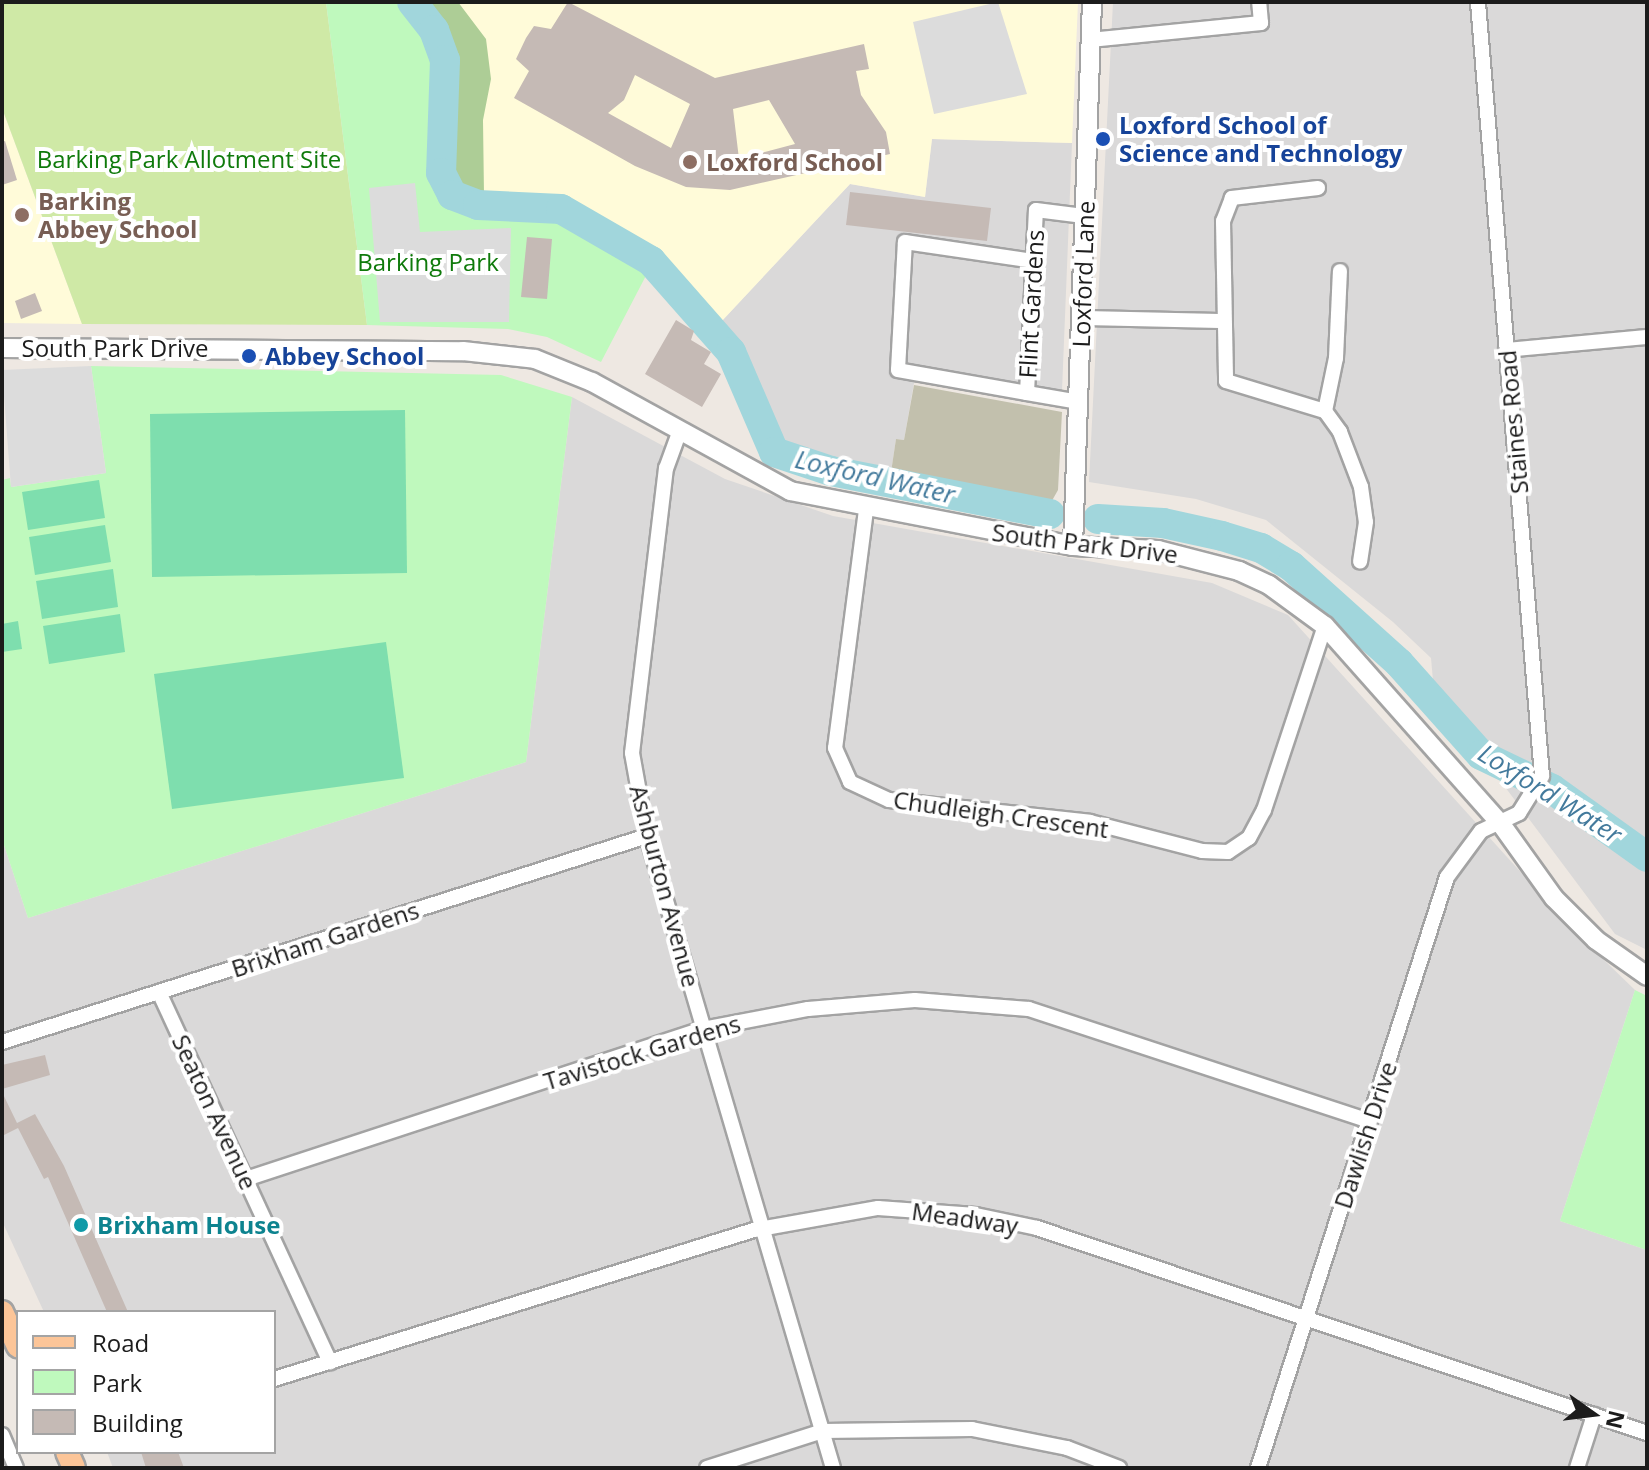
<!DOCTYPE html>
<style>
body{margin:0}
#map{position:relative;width:1649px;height:1470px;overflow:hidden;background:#eee8e2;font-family:"Open Sans",sans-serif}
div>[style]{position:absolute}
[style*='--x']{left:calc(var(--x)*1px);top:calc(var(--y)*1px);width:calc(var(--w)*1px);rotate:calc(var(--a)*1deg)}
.residential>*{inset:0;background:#dad9d9}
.education>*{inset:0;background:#fffbd9}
.construction>*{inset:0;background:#c2c0ad}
.grass>*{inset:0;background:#cfe9a6}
.forest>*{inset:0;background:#adcd96}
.park>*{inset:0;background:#bff9bd}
.pitch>*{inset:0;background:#7edeae}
.parking>*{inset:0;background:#dcdcdc}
.river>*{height:30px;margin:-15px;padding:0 15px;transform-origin:15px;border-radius:15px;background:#a1d6dc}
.building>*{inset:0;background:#c5bab5}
.roads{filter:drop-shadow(2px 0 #a3a3a3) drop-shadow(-2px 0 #a3a3a3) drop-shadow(0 2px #a3a3a3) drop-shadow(0 -2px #a3a3a3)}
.minor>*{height:14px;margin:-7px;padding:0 7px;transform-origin:7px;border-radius:7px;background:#fff}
.tertiary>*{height:18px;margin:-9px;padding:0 9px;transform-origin:9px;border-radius:9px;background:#fff}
.primary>*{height:22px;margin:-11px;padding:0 11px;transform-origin:11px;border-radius:11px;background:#fcc598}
.dots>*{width:22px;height:22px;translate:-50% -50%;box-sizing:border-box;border:4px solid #fff;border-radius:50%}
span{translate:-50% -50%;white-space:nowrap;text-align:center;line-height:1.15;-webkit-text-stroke:8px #fff;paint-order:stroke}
.transit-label{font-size:24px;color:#164399;font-weight:700}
.left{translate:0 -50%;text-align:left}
.park-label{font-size:24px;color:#0f7a0b}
.education-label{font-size:24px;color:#785e54;font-weight:700}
.street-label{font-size:24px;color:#1c1c1c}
.culture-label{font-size:24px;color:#0d838f;font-weight:700}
.water-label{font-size:26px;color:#437a9c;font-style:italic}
.frame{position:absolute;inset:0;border:4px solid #1c1c1c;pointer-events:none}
.legend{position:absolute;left:16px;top:1310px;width:260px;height:144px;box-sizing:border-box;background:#fff;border:2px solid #a4a4a4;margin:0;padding:10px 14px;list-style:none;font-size:24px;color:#1c1c1c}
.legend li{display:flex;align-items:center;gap:16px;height:40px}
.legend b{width:40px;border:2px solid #a4a4a4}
.north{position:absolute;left:1553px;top:1374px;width:80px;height:80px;-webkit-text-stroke:6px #fff;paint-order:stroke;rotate:104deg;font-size:22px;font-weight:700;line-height:32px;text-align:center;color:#1c1c1c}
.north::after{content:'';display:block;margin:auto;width:28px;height:36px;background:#1c1c1c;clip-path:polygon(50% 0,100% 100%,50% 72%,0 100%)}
</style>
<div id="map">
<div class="residential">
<i style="clip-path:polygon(1113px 2px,1647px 2px,1647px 950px,1615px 934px,1434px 692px,1431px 658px,1393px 622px,1266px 520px,1196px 499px,1089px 482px)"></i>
<i style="clip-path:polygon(932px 139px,1072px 143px,1062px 391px,917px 366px,904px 440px,896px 439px,890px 479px,788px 453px,772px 444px,740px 349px,720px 323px,850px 184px,925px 197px)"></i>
<i style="clip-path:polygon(572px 397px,725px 479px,833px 516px,1212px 583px,1288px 615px,1574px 931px,1635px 990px,1560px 1221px,1647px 1250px,1647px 1468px,113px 1468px,107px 1452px,274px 1452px,274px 1312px,44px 1312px,2px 1221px,2px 839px,28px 918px,526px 762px)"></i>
</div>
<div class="education">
<i style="clip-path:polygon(425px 2px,1078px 2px,1072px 143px,932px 139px,925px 197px,850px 184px,720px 323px,667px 261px,580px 208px,549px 197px,470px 194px,456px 186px,450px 169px,452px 49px)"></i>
<i style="clip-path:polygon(2px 108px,82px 324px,2px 323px)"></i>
</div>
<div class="construction">
<i style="clip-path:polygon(914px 385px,1062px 412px,1058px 490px,1049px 506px,890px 479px,896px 439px,904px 440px)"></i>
</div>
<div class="grass">
<i style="clip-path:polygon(2px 2px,326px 2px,367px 325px,82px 324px,2px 108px)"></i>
</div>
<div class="forest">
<i style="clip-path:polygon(425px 2px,458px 2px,486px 39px,491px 79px,483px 120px,484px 195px,463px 192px,452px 180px,452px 49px)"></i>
</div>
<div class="park">
<i style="clip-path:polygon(326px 2px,405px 2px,420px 16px,440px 58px,437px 170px,450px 200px,473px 208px,561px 213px,651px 266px,601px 362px,547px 337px,508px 329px,367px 325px)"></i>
<i style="clip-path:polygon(91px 366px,501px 375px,572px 397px,526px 762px,28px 918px,2px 839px,2px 480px,10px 478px,11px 487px,106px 473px)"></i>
<i style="clip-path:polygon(1635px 990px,1647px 996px,1647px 1250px,1560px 1221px)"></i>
</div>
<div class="pitch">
<i style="clip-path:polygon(405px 410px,407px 573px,152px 577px,150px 414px)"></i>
<i style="clip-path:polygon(99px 480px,105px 518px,28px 530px,22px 492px)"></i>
<i style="clip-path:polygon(105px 525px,111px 562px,35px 575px,29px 537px)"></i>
<i style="clip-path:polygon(113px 569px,118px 607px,42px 619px,36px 581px)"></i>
<i style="clip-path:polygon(120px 614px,125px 652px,49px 664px,43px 626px)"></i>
<i style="clip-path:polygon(18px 621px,22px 649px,2px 652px,2px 624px)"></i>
<i style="clip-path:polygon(386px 642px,404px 778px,172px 809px,154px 674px)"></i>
</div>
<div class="parking">
<i style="clip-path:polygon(998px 2px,1027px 94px,934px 114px,913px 22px)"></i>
<i style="clip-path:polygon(415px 183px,420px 232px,511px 228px,509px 322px,380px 322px,369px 188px)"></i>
<i style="clip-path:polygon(91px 366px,106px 473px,11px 487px,2px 370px)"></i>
</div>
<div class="river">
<i style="--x:412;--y:2;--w:36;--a:52"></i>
<i style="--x:434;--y:30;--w:32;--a:70"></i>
<i style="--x:445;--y:60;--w:113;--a:92"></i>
<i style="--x:441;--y:173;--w:25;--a:63"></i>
<i style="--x:452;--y:195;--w:28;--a:21"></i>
<i style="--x:478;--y:205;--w:83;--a:2.8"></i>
<i style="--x:561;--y:209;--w:104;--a:30"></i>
<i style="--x:651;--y:261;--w:121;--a:48.7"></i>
<i style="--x:731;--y:352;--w:109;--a:66.7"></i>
<i style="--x:774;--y:452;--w:60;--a:18.4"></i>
<i style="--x:831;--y:471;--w:223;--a:11.1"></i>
<i style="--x:1098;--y:519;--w:65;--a:3.5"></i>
<i style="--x:1163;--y:523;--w:60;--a:12.4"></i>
<i style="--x:1222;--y:536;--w:41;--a:17.1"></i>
<i style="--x:1261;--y:548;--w:35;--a:31"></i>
<i style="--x:1291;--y:566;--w:145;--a:41.9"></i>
<i style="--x:1399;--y:663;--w:123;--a:48.3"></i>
<i style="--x:1481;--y:755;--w:79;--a:25.6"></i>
<i style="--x:1552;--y:789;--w:117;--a:35.6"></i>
</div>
<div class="building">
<i style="clip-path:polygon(evenodd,568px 2px,715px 78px,864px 44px,869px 69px,856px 71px,861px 95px,886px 132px,890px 154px,730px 190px,686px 187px,635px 166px,514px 98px,529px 71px,516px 59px,526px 38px,534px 26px,551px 29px,568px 2px,635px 75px,690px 104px,671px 148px,608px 113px,624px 100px,635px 75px,568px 2px,769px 100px,795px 144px,739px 159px,733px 109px,769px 100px)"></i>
<i style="clip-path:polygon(5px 141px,17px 180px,2px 185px,2px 142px)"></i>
<i style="clip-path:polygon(850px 192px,991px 208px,987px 241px,846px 225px)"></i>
<i style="clip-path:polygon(527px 237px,552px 239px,547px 299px,521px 297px)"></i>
<i style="clip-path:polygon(35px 293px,42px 311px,21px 319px,15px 301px)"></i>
<i style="clip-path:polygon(676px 320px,694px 331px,691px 340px,711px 352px,704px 364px,721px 374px,702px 407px,645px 374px)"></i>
<i style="clip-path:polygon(45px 1055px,50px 1075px,2px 1089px,2px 1065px)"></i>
<i style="clip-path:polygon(2px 1092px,17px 1123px,35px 1114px,64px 1166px,128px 1312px,107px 1312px,48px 1177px,44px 1179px,18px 1128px,2px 1136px)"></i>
<i style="clip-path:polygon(141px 1452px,178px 1452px,184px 1468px,146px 1468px)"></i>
</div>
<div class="roads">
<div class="minor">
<i style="--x:1090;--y:40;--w:172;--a:-5.7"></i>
<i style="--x:1261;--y:23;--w:21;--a:-95"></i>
<i style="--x:1318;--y:188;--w:87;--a:173.4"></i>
<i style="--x:1232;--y:198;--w:25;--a:111"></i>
<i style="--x:1223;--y:221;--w:160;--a:88.9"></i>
<i style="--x:1226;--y:381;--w:103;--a:16.9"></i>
<i style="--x:1325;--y:411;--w:26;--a:54"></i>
<i style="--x:1340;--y:432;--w:59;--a:69.1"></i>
<i style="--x:1361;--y:487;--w:35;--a:82"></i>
<i style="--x:1366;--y:522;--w:40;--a:98.5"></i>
<i style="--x:1081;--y:318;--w:143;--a:1.2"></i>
<i style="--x:1506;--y:350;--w:142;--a:-5.3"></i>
<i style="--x:1027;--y:393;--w:131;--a:-169.9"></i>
<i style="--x:898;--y:370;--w:128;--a:-86.9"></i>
<i style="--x:905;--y:242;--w:129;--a:8.4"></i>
<i style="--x:1079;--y:402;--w:53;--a:-170.2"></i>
<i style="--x:1027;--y:393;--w:183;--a:-87.2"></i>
<i style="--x:1036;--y:210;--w:48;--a:7.1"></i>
<i style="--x:1325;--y:411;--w:54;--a:-78.3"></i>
<i style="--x:1336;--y:358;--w:87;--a:-87.4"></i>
<i style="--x:679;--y:433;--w:37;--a:110"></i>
<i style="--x:666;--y:468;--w:287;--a:96.8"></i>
<i style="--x:632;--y:753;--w:84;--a:79.8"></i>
<i style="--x:647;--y:836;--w:659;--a:73.6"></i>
<i style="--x:866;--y:510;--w:240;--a:97.4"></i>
<i style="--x:835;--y:748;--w:37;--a:66"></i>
<i style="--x:850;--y:782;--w:43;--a:24.8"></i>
<i style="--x:889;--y:800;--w:202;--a:6.2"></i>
<i style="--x:1090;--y:822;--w:116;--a:14.5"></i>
<i style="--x:1202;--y:851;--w:26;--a:2"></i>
<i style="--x:1228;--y:852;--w:25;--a:-34"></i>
<i style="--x:1249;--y:838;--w:32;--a:-62"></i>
<i style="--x:1264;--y:810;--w:194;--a:-71.7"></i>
<i style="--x:159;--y:992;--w:408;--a:65.2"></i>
<i style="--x:2;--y:1042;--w:677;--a:-17.71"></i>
<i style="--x:246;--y:1179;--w:481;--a:-18.2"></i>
<i style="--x:703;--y:1029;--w:107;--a:-10.8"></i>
<i style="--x:808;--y:1009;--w:107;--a:-4.8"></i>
<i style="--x:915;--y:1000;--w:114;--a:4.5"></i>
<i style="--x:1029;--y:1009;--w:359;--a:18.2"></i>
<i style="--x:274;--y:1379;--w:503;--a:-17.25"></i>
<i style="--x:754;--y:1230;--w:126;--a:-10.1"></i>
<i style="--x:878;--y:1208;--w:98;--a:4.1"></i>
<i style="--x:976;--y:1215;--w:62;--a:12"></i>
<i style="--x:1037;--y:1228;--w:644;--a:18.58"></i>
<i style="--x:2;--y:1435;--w:36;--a:67"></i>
<i style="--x:707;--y:1468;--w:122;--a:-17.7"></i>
<i style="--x:823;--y:1431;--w:149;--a:-0.8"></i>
<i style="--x:972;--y:1429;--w:97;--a:11.3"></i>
<i style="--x:1067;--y:1448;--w:56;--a:21"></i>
<i style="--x:1258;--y:1468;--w:620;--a:-72.27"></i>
<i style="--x:1447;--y:877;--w:57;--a:-53.5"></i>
<i style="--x:1481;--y:831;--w:42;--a:-25.3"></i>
<i style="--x:1519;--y:813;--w:44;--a:-58.1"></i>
<i style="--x:1542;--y:776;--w:777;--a:-94.73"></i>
<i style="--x:1577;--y:1468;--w:56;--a:-72.2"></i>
</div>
<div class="tertiary">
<i style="--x:2;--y:348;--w:461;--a:0.4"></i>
<i style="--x:463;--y:351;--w:72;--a:6.3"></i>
<i style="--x:535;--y:359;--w:61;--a:22"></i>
<i style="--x:592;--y:382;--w:226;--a:28.8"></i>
<i style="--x:790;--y:491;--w:288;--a:11"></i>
<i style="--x:1073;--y:546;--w:85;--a:2.7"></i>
<i style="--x:1158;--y:550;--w:84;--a:14.5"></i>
<i style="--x:1239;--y:571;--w:33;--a:25"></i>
<i style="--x:1269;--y:585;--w:69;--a:36.2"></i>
<i style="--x:1325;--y:626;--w:265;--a:48.4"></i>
<i style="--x:1501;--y:824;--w:91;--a:54.4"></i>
<i style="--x:1554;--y:898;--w:59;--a:45"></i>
<i style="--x:1596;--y:940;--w:62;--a:35.2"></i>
<i style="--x:1073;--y:546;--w:544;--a:-88"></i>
</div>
<div class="primary">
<i style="--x:2;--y:1312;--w:38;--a:65"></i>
<i style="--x:67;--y:1452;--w:17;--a:66"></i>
</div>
</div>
<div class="dots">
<i style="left:1103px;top:139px;background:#1a4fb4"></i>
<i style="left:690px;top:162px;background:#8d6e63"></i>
<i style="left:22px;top:215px;background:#8d6e63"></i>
<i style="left:249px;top:356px;background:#1a4fb4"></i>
<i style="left:81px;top:1225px;background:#0f9aa8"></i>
</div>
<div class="transit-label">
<span class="left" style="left:1119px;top:139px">Loxford School of<br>Science and Technology</span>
<span class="left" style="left:265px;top:356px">Abbey School</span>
</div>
<div class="park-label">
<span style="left:189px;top:159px">Barking Park Allotment Site</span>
<span style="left:428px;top:262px">Barking Park</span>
</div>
<div class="education-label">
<span class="left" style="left:706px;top:162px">Loxford School</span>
<span class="left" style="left:38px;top:215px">Barking<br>Abbey School</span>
</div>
<div class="street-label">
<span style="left:1083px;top:274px;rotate:-88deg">Loxford Lane</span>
<span style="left:1031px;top:304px;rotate:-87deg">Flint Gardens</span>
<span style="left:115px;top:348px">South Park Drive</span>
<span style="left:1513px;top:422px;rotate:-95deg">Staines Road</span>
<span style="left:1085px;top:543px;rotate:7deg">South Park Drive</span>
<span style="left:1001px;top:814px;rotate:8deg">Chudleigh Crescent</span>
<span style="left:665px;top:886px;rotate:75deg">Ashburton Avenue</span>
<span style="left:325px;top:939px;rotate:-18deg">Brixham Gardens</span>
<span style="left:642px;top:1052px;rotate:-17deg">Tavistock Gardens</span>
<span style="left:215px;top:1112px;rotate:65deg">Seaton Avenue</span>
<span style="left:1365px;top:1135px;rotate:-72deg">Dawlish Drive</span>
<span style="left:965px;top:1218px;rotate:8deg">Meadway</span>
</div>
<div class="culture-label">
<span class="left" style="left:97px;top:1225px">Brixham House</span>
</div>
<div class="water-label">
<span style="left:875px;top:477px;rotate:13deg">Loxford Water</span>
<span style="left:1550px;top:794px;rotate:32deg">Loxford Water</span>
</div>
<div class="frame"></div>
<ul class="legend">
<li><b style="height:10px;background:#fcc598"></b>Road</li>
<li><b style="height:22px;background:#bff9bd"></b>Park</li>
<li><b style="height:22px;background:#c5bab5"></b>Building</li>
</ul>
<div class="north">N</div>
</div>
